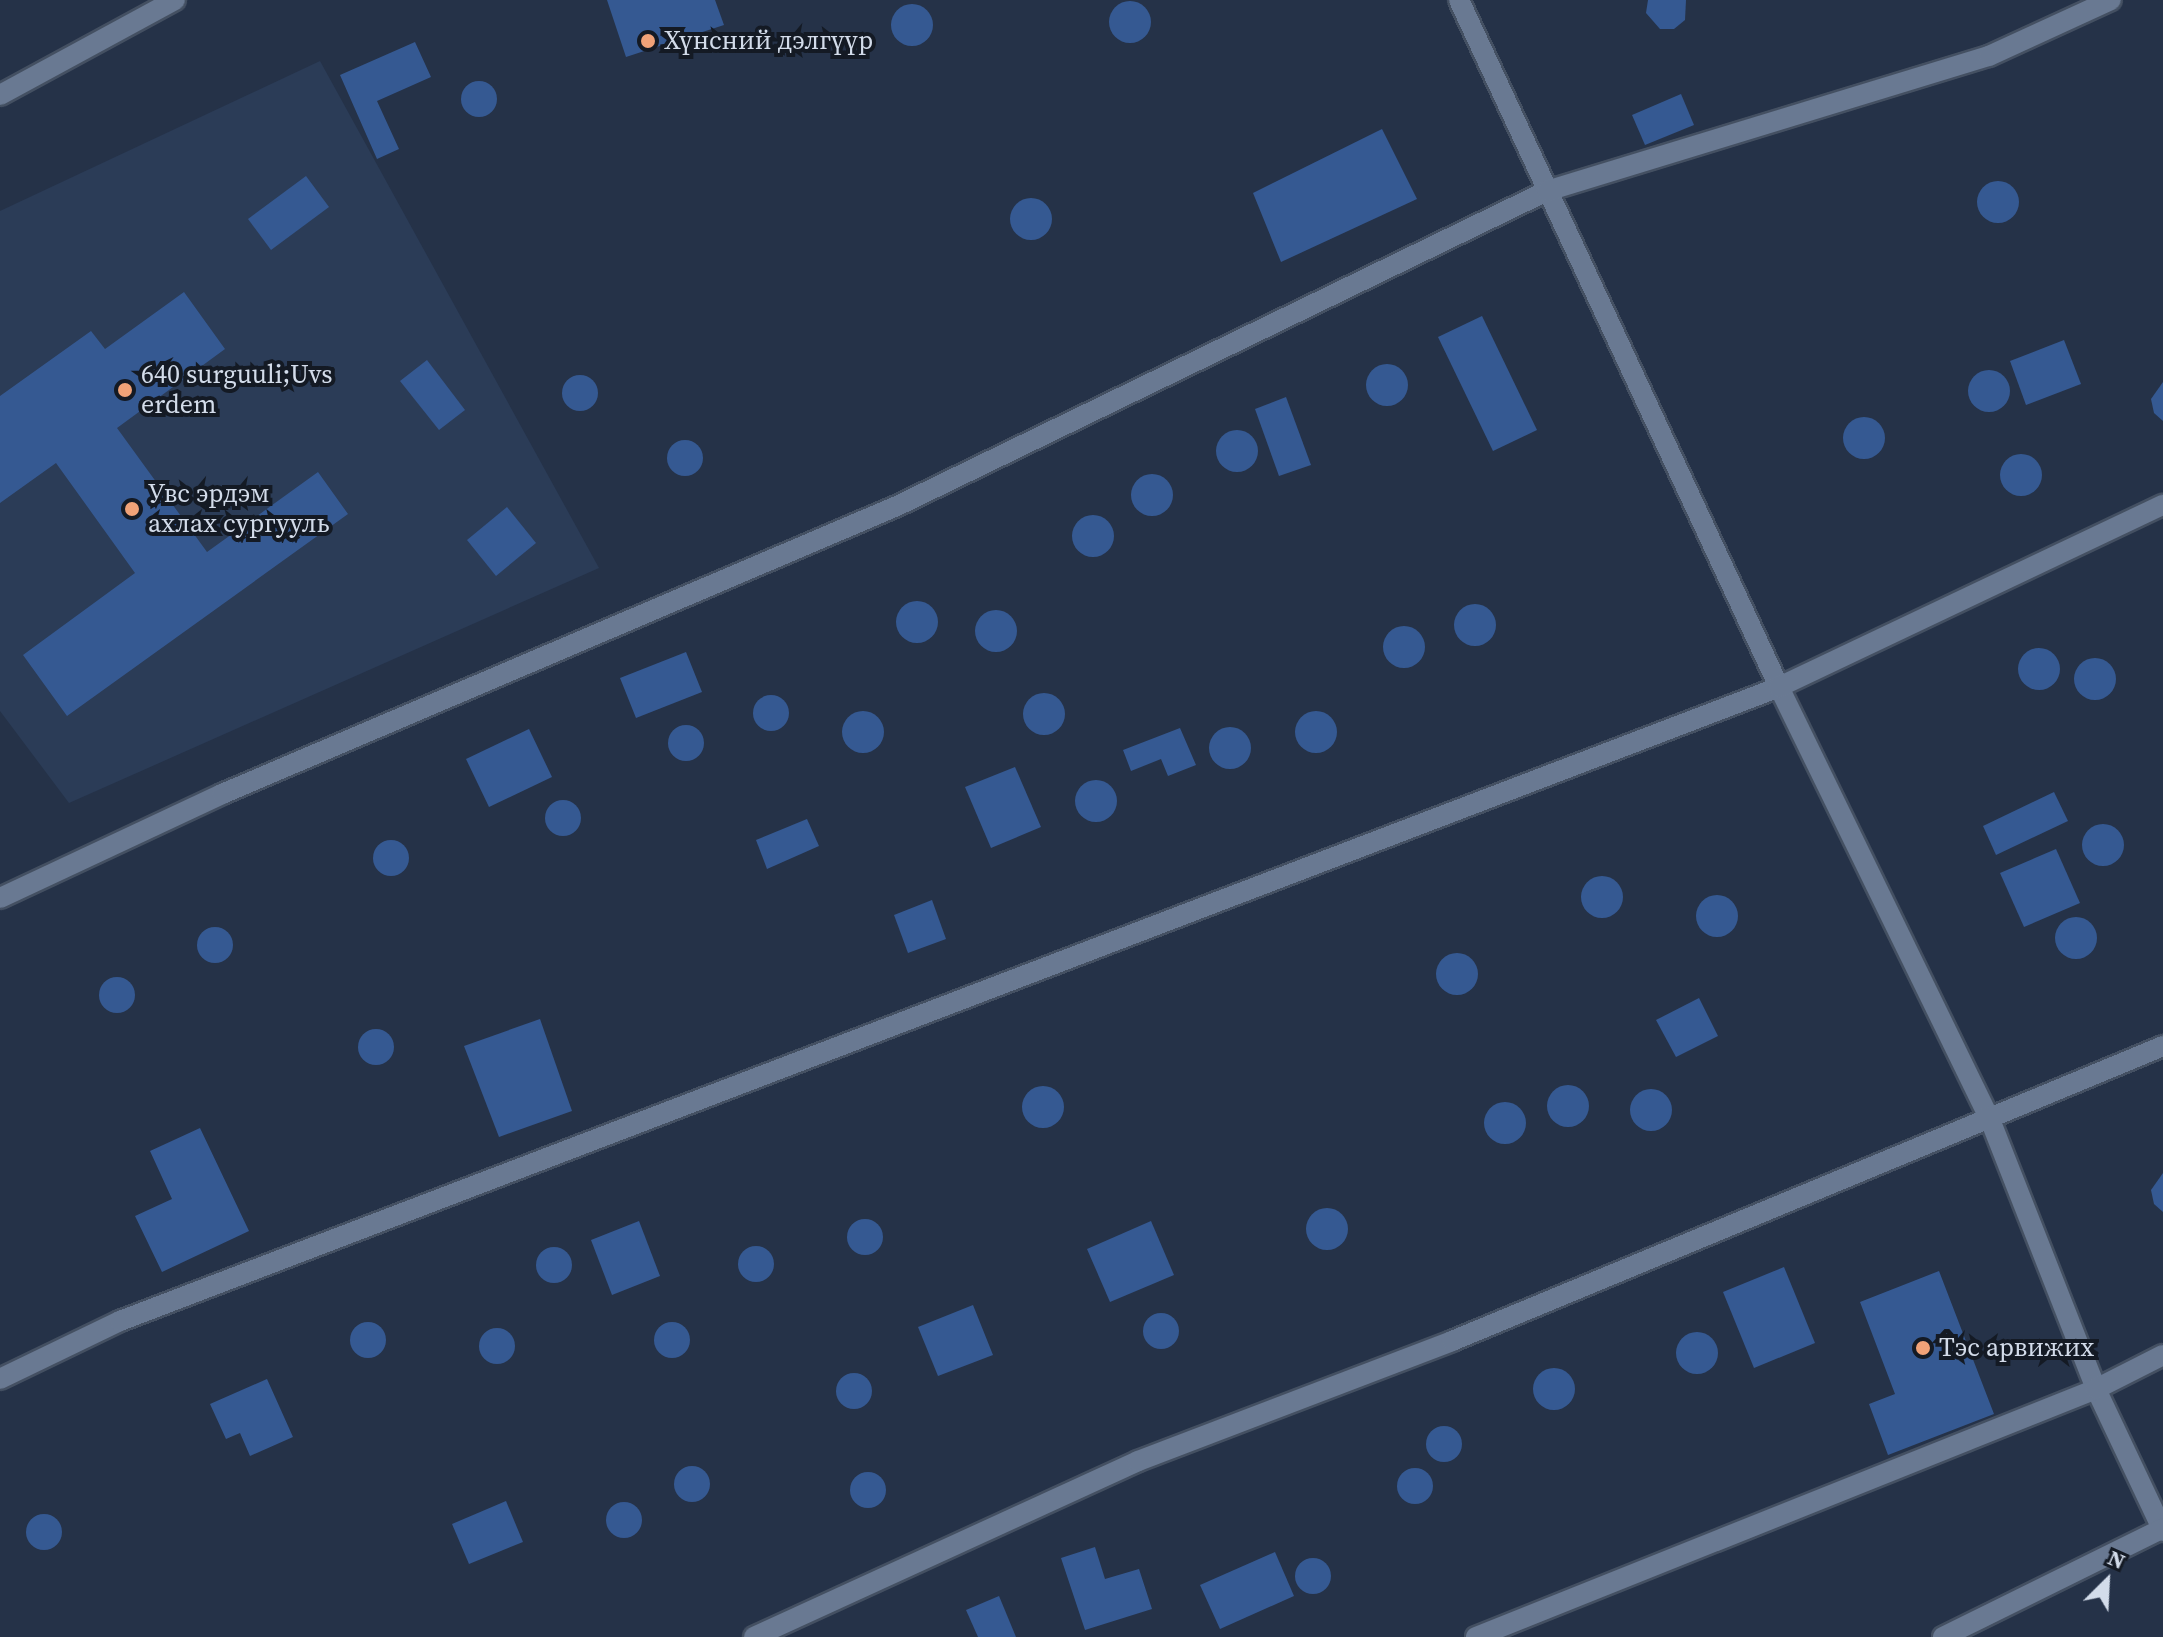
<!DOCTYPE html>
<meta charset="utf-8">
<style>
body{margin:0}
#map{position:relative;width:2163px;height:1637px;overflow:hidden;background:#253248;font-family:"Source Serif 4",serif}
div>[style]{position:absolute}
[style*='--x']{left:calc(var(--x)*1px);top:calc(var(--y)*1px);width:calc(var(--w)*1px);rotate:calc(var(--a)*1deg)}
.built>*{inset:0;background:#2b3c57}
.building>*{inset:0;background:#355992}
.round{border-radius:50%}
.roads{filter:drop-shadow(2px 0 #445062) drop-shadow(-2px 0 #445062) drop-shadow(0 2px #445062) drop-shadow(0 -2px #445062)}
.minor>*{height:20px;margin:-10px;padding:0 10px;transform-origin:10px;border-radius:10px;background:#697992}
.dots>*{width:22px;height:22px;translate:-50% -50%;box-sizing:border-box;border:4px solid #141a24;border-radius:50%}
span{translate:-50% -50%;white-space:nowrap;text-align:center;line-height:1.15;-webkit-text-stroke:8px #141a24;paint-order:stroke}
.poi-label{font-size:26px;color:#d3dcea}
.left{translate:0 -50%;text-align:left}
.north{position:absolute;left:2067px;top:1541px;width:80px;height:80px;-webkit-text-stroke:6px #141a24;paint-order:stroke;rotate:24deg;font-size:22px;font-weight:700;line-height:32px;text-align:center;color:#d3dcea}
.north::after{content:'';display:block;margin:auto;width:28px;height:36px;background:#d3dcea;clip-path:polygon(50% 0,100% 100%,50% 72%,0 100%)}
</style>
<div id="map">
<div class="built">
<i style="clip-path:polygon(320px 61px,599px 568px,69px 803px,0 711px,0 211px)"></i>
</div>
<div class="building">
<i style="clip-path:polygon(607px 0,715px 0,724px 25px,626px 57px)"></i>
<i style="clip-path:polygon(1648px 0,1686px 0,1685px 20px,1674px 29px,1660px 29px,1646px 13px)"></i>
<i class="round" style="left:1109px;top:1px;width:42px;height:42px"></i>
<i class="round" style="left:891px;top:4px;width:42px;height:42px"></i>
<i style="clip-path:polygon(415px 42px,431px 77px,377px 101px,399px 149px,377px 159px,340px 75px)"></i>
<i class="round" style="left:461px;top:81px;width:36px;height:36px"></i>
<i style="clip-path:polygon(1681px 94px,1694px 125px,1645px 145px,1632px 115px)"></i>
<i style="clip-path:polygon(1382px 129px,1417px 199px,1281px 262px,1253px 193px)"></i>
<i style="clip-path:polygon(306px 176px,329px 207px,271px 250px,248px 219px)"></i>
<i class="round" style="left:1977px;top:181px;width:42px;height:42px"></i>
<i class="round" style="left:1010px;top:198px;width:42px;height:42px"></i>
<i style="clip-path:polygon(184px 292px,225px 349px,117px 428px,207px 552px,318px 472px,348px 514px,67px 716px,23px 655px,135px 573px,56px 463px,0 503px,0 396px,91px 331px,105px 349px)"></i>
<i style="clip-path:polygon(1482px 316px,1537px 430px,1493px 451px,1438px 337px)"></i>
<i style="clip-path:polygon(2064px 340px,2081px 384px,2026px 405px,2010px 361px)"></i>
<i style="clip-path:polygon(427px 360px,465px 410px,439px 430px,400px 381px)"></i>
<i class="round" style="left:1366px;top:364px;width:42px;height:42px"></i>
<i class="round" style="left:1968px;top:370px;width:42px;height:42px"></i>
<i class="round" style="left:562px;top:375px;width:36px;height:36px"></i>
<i style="clip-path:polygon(2163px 382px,2163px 421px,2154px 413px,2151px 399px)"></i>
<i style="clip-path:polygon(1286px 397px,1311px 465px,1279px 476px,1255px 409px)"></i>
<i class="round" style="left:1843px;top:417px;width:42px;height:42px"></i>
<i class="round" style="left:1216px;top:430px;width:42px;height:42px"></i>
<i class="round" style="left:667px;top:440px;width:36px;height:36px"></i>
<i class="round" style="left:2000px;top:454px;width:42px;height:42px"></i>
<i class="round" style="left:1131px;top:474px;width:42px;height:42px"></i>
<i style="clip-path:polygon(507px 507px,536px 543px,496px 576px,467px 540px)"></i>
<i class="round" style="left:1072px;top:515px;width:42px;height:42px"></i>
<i class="round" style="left:896px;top:601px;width:42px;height:42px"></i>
<i class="round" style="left:1454px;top:604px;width:42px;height:42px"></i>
<i class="round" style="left:975px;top:610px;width:42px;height:42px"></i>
<i class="round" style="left:1383px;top:626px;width:42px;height:42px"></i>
<i class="round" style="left:2018px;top:648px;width:42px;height:42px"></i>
<i style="clip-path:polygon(686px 652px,702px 692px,636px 718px,620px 678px)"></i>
<i class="round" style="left:2074px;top:658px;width:42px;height:42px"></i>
<i class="round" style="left:1023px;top:693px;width:42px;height:42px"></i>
<i class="round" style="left:753px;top:695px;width:36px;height:36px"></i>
<i class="round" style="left:842px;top:711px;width:42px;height:42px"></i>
<i class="round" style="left:1295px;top:711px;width:42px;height:42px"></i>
<i class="round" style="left:668px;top:725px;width:36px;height:36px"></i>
<i class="round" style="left:1209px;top:727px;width:42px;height:42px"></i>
<i style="clip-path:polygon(1180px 728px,1196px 765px,1168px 776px,1161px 759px,1131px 771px,1123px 750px)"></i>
<i style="clip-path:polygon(529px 729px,552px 777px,489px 807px,466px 759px)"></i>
<i style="clip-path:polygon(1015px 767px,1041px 827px,991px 848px,965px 787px)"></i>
<i class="round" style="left:1075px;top:780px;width:42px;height:42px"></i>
<i style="clip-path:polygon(2054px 792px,2068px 821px,1996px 855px,1983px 826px)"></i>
<i class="round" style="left:545px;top:800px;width:36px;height:36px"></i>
<i style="clip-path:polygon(807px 819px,819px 846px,767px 869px,756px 840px)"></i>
<i class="round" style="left:2082px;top:824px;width:42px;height:42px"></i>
<i class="round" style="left:373px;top:840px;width:36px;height:36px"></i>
<i style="clip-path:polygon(2056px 849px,2080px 903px,2024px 927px,2000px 873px)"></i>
<i class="round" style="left:1581px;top:876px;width:42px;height:42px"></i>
<i class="round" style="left:1696px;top:895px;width:42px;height:42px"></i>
<i style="clip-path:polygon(932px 900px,946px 939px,908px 953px,894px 915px)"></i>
<i class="round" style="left:2055px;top:917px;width:42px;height:42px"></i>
<i class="round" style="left:197px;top:927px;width:36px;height:36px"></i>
<i class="round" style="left:1436px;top:953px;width:42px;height:42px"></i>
<i class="round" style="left:99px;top:977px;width:36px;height:36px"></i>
<i style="clip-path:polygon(1699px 998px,1718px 1036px,1676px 1057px,1656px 1020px)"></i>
<i style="clip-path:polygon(540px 1019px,572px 1111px,499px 1137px,464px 1046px)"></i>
<i class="round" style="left:358px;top:1029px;width:36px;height:36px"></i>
<i class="round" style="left:1547px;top:1085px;width:42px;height:42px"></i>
<i class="round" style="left:1022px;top:1086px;width:42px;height:42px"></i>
<i class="round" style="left:1630px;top:1089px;width:42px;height:42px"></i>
<i class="round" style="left:1484px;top:1102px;width:42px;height:42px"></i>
<i style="clip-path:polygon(200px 1128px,249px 1231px,162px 1272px,135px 1216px,172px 1199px,150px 1151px)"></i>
<i style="clip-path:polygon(2163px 1173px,2163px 1212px,2154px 1204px,2151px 1190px)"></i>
<i class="round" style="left:1306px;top:1208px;width:42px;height:42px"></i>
<i class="round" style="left:847px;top:1219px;width:36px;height:36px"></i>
<i style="clip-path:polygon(639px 1221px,660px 1276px,612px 1295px,591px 1240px)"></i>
<i style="clip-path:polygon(1151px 1221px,1174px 1275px,1110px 1302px,1087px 1249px)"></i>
<i class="round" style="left:738px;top:1246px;width:36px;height:36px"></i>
<i class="round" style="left:536px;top:1247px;width:36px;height:36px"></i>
<i style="clip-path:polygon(1784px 1267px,1815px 1343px,1754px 1368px,1723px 1292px)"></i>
<i style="clip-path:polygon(1939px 1271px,1994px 1414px,1888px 1455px,1869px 1404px,1895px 1394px,1860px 1302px)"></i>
<i style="clip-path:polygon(973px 1305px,993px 1355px,938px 1376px,918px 1327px)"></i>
<i class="round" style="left:1143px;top:1313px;width:36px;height:36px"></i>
<i class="round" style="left:654px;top:1322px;width:36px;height:36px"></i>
<i class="round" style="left:350px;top:1322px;width:36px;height:36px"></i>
<i class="round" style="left:479px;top:1328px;width:36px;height:36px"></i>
<i class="round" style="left:1676px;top:1332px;width:42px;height:42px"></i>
<i class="round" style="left:1533px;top:1368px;width:42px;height:42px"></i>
<i class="round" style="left:836px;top:1373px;width:36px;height:36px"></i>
<i style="clip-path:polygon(267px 1379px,293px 1437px,250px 1456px,240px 1433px,226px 1439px,210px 1404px)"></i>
<i class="round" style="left:1426px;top:1426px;width:36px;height:36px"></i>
<i class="round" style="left:674px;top:1466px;width:36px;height:36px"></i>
<i class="round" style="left:1397px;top:1468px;width:36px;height:36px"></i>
<i class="round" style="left:850px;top:1472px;width:36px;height:36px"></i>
<i style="clip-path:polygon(506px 1501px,523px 1542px,469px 1564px,452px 1524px)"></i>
<i class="round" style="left:606px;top:1502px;width:36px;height:36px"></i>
<i class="round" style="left:26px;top:1514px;width:36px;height:36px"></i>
<i style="clip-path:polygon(1095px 1547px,1105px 1579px,1139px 1569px,1152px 1609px,1085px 1630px,1061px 1558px)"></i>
<i style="clip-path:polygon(1275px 1552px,1294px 1596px,1220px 1629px,1200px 1585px)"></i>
<i class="round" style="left:1295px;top:1558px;width:36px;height:36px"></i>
<i style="clip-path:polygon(999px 1596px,1016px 1637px,978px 1637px,966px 1610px)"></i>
</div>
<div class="roads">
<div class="minor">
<i style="--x:1459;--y:0;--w:758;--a:65.02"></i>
<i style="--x:1779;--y:687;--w:479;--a:64"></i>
<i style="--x:1989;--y:1117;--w:292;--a:68.5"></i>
<i style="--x:2096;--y:1389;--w:157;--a:64.7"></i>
<i style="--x:0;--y:95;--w:199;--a:-28.5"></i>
<i style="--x:0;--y:898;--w:245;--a:-25.1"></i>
<i style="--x:222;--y:794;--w:734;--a:-23.11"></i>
<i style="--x:897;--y:506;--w:722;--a:-25.86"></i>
<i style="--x:1547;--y:191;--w:462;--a:-17"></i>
<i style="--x:1989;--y:56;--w:134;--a:-24.7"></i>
<i style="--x:0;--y:1379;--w:133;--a:-25.8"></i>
<i style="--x:120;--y:1321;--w:1776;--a:-20.91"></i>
<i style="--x:1779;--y:687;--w:425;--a:-25.4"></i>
<i style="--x:754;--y:1637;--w:422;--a:-24.6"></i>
<i style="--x:1138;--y:1461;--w:336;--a:-20.9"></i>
<i style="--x:1452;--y:1341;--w:770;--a:-22.53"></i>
<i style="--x:1476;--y:1637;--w:668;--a:-21.8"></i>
<i style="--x:2096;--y:1389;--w:75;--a:-26.9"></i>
<i style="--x:1943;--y:1637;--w:244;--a:-26.3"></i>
</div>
</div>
<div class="dots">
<i style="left:648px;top:41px;background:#f0a278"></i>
<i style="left:125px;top:390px;background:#f0a278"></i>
<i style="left:132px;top:509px;background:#f0a278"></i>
<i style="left:1923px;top:1348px;background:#f0a278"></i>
</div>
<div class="poi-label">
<span class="left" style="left:664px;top:41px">Хүнсний дэлгүүр</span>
<span class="left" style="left:141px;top:390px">640 surguuli;Uvs<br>erdem</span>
<span class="left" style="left:148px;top:509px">Увс эрдэм<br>ахлах сургууль</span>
<span class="left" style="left:1939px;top:1348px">Тэс арвижих</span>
</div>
<div class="north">N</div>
</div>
